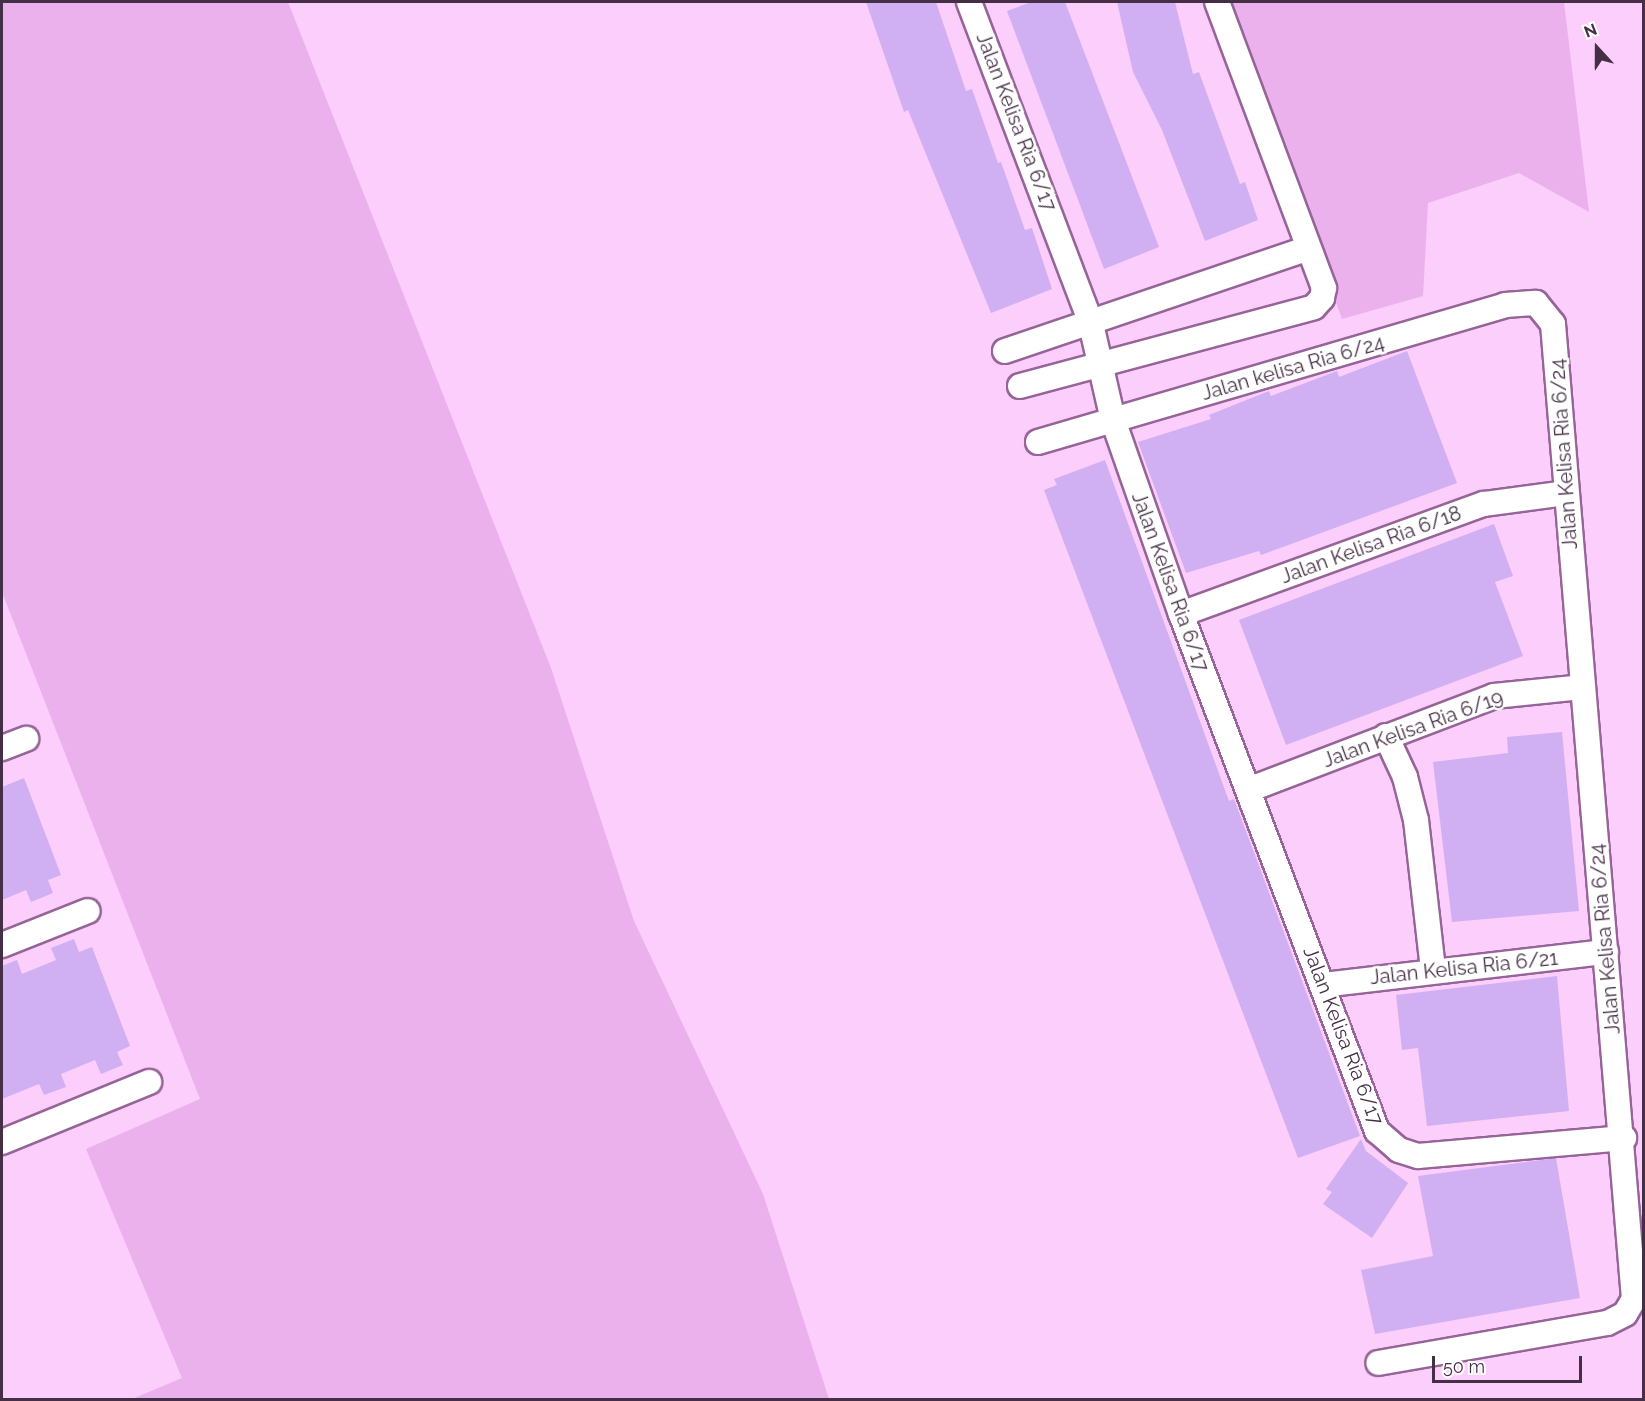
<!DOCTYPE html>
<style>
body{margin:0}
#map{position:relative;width:1645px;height:1401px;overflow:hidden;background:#fbcefb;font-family:Raleway,sans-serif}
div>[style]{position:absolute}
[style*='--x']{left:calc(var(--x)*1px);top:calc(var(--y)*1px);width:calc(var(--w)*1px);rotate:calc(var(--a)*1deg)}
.green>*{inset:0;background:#ebb1ec}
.building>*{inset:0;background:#d0b0f2}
.roads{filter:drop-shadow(2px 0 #966498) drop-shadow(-2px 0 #966498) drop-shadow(0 2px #966498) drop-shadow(0 -2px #966498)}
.minor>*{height:24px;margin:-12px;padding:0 12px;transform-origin:12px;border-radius:12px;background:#fff}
span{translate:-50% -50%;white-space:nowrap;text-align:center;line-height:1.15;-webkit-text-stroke:5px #fff;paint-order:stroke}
.street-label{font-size:20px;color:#452f46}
.frame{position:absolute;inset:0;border:3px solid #452f46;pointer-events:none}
.north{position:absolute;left:1567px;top:18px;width:60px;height:60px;-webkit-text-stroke:4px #fff;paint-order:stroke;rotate:339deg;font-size:16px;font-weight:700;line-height:24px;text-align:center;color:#452f46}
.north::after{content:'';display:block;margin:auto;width:21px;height:27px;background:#452f46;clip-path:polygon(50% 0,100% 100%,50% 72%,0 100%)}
.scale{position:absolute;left:1432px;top:1356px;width:150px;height:27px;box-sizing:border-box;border:3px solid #452f46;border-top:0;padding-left:8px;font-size:18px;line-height:21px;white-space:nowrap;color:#452f46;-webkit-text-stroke:4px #fff;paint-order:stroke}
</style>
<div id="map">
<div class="green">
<i style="clip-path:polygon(2px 2px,288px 2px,551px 668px,634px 921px,763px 1194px,829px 1399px,132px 1399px,182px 1378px,86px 1149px,200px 1099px,2px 592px)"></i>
<i style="clip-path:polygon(1229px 2px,1564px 2px,1589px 212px,1519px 173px,1428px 203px,1423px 296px,1342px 319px)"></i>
</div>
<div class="building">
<i style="clip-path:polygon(866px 2px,936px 2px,966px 91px,972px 89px,998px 163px,1001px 162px,1025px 230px,1032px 228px,1052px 289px,991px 313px,908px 110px,904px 112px)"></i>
<i style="clip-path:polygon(1031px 2px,1065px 2px,1159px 247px,1104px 269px,1007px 11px)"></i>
<i style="clip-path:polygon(1117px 2px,1175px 2px,1193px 74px,1199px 72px,1240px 184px,1245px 182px,1258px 220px,1205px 241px,1162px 130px,1133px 72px)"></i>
<i style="clip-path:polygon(1407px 351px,1457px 483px,1261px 555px,1259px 551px,1186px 573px,1138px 442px,1211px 419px,1209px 415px,1269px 391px,1271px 396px,1337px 371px,1339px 377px)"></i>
<i style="clip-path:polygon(1105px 460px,1229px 801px,1234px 799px,1360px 1136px,1298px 1158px,1044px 490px,1057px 485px,1054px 479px)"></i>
<i style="clip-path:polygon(1494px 524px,1513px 576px,1495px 582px,1523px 656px,1286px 745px,1239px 620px)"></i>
<i style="clip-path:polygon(1562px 732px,1579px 911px,1452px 922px,1433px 762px,1508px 753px,1507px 737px)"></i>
<i style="clip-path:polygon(24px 778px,61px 875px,48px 880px,53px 893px,31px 902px,26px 890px,2px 900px,2px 787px)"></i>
<i style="clip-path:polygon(74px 939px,79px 952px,92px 947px,130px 1046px,117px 1052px,123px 1065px,101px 1074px,95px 1060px,61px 1074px,66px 1087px,44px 1095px,39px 1084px,2px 1099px,2px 966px,17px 960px,22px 974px,56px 960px,51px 948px)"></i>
<i style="clip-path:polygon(1557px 976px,1569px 1111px,1427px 1126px,1418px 1048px,1402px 1050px,1396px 995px)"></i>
<i style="clip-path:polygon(1361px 1139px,1366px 1151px,1408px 1183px,1372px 1238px,1323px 1204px,1332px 1192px,1326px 1189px)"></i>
<i style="clip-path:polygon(1556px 1158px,1580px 1298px,1375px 1334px,1361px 1270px,1433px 1256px,1418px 1176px)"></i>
</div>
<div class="roads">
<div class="minor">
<i style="--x:969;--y:2;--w:344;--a:69.2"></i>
<i style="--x:1091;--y:324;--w:98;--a:77.1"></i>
<i style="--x:1113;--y:420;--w:206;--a:70.7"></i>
<i style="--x:1181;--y:614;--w:553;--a:69.24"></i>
<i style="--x:1377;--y:1131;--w:29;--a:41"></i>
<i style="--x:1399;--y:1150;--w:20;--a:18"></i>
<i style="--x:1418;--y:1156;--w:207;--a:-5"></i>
<i style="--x:1005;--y:351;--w:319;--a:-18.7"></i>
<i style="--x:1020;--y:386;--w:304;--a:-15"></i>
<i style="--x:1314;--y:307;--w:12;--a:-48"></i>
<i style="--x:1322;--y:298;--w:10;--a:-79"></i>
<i style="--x:1324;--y:288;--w:305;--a:-110.5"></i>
<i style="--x:1038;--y:442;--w:487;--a:-16.3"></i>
<i style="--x:1505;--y:305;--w:31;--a:-4"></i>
<i style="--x:1536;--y:303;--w:27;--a:51"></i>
<i style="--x:1553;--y:324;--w:978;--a:85.25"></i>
<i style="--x:1634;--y:1299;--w:17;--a:121"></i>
<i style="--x:1625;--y:1314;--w:20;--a:153"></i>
<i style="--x:1607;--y:1323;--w:232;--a:170.1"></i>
<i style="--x:1181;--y:614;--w:322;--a:-20"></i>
<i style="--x:1484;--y:504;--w:83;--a:-7.6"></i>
<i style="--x:1386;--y:736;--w:45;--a:65.1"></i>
<i style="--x:1405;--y:777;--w:44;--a:75.7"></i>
<i style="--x:1416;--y:820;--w:150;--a:83.5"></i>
<i style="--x:2;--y:748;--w:26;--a:-21"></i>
<i style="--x:1248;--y:790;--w:263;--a:-20.9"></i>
<i style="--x:1494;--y:696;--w:88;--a:-5.8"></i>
<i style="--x:2;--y:945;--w:92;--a:-21.6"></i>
<i style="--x:1323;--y:985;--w:285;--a:-6.7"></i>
<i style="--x:2;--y:1142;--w:159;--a:-22.2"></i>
</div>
</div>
<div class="street-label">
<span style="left:1016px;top:122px;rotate:69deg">Jalan Kelisa Ria 6/17</span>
<span style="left:1293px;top:368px;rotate:-16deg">Jalan kelisa Ria 6/24</span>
<span style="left:1564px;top:454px;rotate:-94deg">Jalan Kelisa Ria 6/24</span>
<span style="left:1371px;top:545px;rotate:-20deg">Jalan Kelisa Ria 6/18</span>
<span style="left:1170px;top:582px;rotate:70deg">Jalan Kelisa Ria 6/17</span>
<span style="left:1413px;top:729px;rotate:-20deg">Jalan Kelisa Ria 6/19</span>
<span style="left:1605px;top:939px;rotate:-95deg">Jalan Kelisa Ria 6/24</span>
<span style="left:1464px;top:968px;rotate:-6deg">Jalan Kelisa Ria 6/21</span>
<span style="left:1343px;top:1036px;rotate:69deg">Jalan Kelisa Ria 6/17</span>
</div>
<div class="frame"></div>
<div class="north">N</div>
<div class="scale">50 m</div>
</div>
